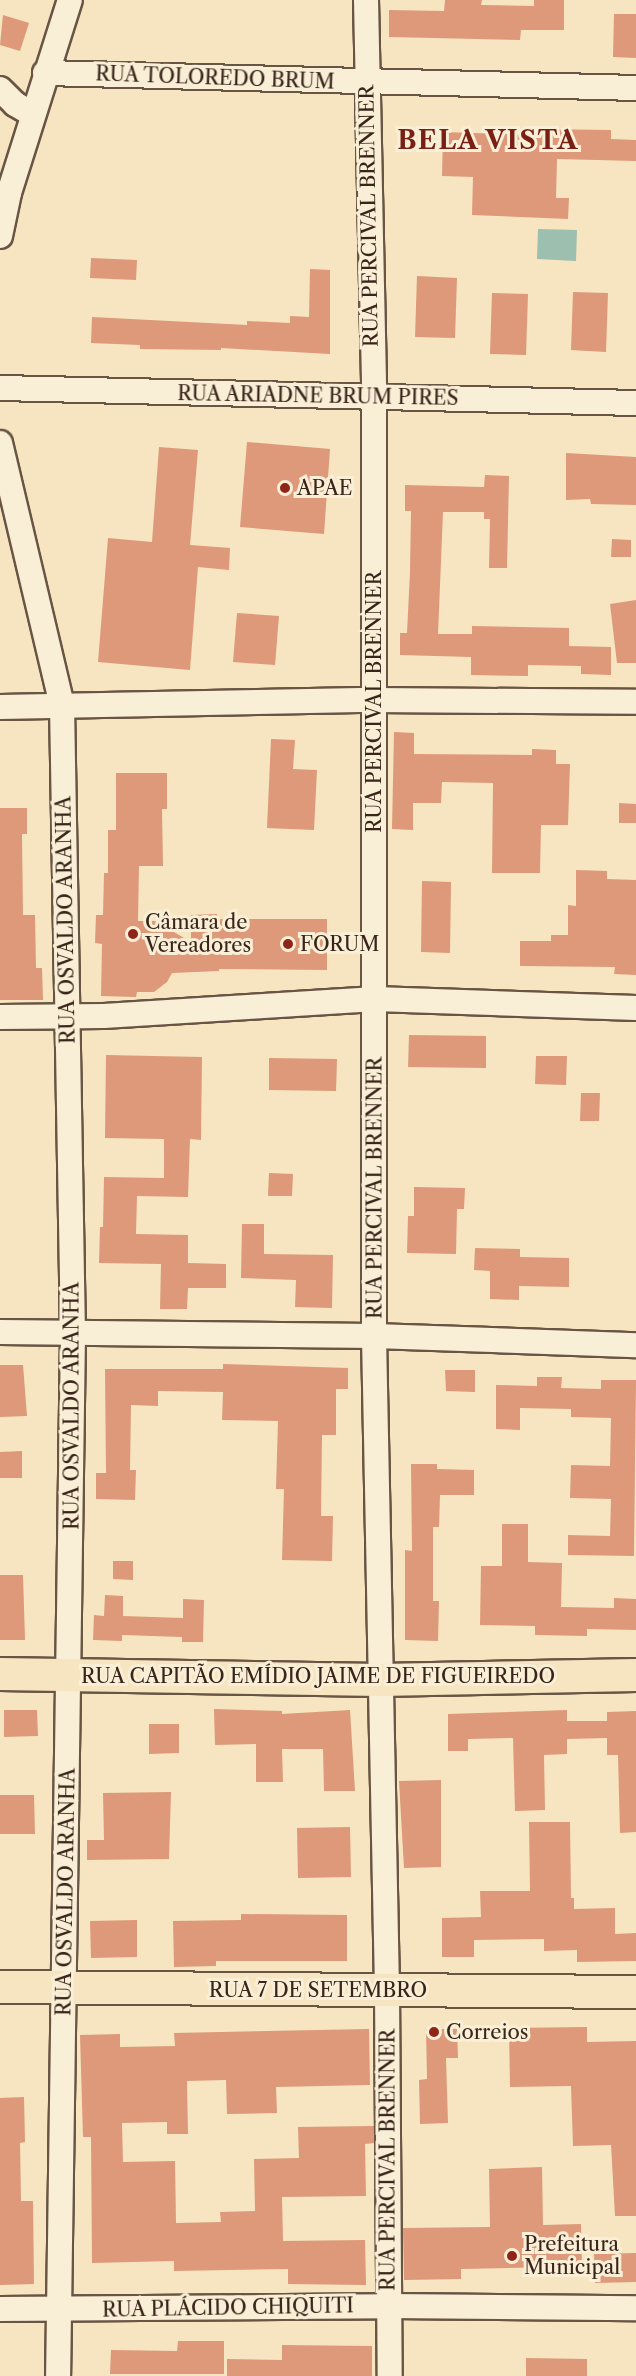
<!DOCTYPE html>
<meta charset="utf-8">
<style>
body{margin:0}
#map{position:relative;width:636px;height:2376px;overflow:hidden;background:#f6e5c0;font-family:"Libre Caslon Text",serif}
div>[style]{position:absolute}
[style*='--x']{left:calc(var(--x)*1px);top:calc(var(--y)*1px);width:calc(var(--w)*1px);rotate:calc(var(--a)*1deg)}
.water>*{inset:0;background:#9dbfaf}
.building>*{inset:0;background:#dd9979}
.roads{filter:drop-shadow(2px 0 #685544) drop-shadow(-2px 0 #685544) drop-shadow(0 2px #685544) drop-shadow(0 -2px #685544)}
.minor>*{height:24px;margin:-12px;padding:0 12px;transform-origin:12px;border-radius:12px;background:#f9eed6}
.major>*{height:32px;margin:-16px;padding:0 16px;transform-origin:16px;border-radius:16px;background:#f6e5c0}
.dots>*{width:16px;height:16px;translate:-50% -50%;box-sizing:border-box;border:3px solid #f9eed6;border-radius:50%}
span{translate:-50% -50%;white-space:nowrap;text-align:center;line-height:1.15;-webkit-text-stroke:6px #f9eed6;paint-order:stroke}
.street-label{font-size:20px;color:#39251a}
.poi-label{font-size:20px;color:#39251a}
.left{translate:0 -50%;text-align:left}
.district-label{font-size:26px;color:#7a1f14;font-weight:700;letter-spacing:1.5px}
</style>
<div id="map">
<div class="water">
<i style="clip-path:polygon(538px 229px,577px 230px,576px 261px,537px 259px)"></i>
</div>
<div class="building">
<i style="clip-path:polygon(445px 0,482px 0,481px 5px,534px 6px,534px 0,564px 0,564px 30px,521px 30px,520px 40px,389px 37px,389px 10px,444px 11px)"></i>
<i style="clip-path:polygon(614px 14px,636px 14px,636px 58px,613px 57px)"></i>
<i style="clip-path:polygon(3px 15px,29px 23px,20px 51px,0 45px)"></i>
<i style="clip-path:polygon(535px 129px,611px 130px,611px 139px,636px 140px,636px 161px,557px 159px,556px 198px,569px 198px,568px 219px,472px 215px,473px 177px,442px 176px,443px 132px,535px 135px)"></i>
<i style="clip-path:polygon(91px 258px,137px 260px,136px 280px,90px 278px)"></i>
<i style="clip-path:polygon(310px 269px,330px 270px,330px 354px,221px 348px,221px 350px,140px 349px,140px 345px,91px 343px,92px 317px,247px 325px,247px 321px,290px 323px,290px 316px,309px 317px)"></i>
<i style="clip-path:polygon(417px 276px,457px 278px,455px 338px,415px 337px)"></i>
<i style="clip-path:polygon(573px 292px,608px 293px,606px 352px,571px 350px)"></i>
<i style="clip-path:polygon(492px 293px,528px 294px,526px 355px,490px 354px)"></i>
<i style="clip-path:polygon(247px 442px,330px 449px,324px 534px,240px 527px)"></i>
<i style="clip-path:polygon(159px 447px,198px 450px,190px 545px,230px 548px,229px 570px,198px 567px,190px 670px,98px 662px,108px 538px,152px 542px)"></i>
<i style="clip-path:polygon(566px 453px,636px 457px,636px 505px,591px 504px,590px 499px,566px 500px)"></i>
<i style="clip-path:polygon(485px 475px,509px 476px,507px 568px,489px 568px,490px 519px,484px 519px,484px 512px,443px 512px,438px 634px,472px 634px,472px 626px,569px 628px,569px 646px,611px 647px,611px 675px,581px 674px,581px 666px,528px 665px,528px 676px,471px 675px,471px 657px,400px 655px,400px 633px,407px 633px,410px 572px,411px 511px,405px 511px,405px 485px,484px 487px)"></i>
<i style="clip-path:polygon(612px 539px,631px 540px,631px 557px,611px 557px)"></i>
<i style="clip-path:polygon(636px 600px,636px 663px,617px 663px,610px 604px)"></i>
<i style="clip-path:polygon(237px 613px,279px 616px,275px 665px,233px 662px)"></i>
<i style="clip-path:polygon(394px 732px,414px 733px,414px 754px,532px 755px,532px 749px,556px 750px,556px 764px,570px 764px,568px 825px,541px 825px,540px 873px,492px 873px,493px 783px,442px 782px,441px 803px,413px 803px,413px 830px,392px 829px)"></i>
<i style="clip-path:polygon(271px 739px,295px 740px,293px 769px,317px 770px,314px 830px,267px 828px)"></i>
<i style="clip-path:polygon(116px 773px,167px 773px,167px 809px,162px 809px,163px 866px,139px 866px,138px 921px,155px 921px,191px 942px,191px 915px,217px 914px,218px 919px,327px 919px,327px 970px,219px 969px,219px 971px,172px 973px,167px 982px,154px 992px,137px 992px,136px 997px,101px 996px,102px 944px,95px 943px,96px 915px,103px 915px,104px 873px,108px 873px,108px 830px,116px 830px)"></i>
<i style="clip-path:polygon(619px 803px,636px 804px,636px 823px,619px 823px)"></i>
<i style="clip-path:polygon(0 808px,27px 808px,27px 834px,22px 834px,23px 915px,35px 915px,36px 968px,42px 968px,43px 1000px,0 1000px)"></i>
<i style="clip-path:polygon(576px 870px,607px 871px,607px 879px,636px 880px,636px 975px,614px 974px,615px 967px,520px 966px,520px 941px,551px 941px,551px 935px,568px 935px,568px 905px,576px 906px)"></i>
<i style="clip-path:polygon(422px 881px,451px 882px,450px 953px,421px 952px)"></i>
<i style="clip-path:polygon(409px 1035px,486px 1036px,486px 1068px,408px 1067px)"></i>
<i style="clip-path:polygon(106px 1055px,202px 1057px,201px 1140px,190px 1139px,188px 1197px,137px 1196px,136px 1234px,188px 1235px,188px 1263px,226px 1264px,226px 1288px,188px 1288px,187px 1309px,160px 1309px,161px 1264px,99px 1263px,100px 1227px,103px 1227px,104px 1177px,164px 1178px,164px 1139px,105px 1138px)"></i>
<i style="clip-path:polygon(536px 1056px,567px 1056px,566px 1085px,535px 1084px)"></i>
<i style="clip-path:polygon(269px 1058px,337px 1059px,336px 1091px,269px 1090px)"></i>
<i style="clip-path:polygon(581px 1093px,600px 1093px,599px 1121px,580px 1121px)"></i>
<i style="clip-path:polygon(269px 1173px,293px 1174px,292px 1196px,268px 1196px)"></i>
<i style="clip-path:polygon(414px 1187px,465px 1188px,464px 1209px,457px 1209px,456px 1254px,407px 1253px,408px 1216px,414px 1216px)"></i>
<i style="clip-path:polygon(242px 1224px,264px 1224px,264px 1254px,333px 1255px,332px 1308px,295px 1307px,296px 1280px,241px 1278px)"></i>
<i style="clip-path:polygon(475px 1248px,520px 1249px,520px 1257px,569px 1258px,569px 1287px,519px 1286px,519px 1300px,490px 1299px,490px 1271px,474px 1270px)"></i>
<i style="clip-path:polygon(223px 1364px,348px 1368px,348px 1389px,336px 1389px,336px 1435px,322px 1435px,321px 1516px,333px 1516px,332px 1561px,282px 1560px,284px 1489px,276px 1489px,278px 1421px,222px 1420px,223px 1392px,158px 1391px,158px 1406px,131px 1405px,130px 1470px,136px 1470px,135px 1500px,96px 1499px,96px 1473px,106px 1473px,105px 1369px,223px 1369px)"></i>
<i style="clip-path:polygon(0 1365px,23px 1365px,27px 1416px,0 1417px)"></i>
<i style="clip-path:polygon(445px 1370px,475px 1370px,475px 1392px,446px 1391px)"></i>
<i style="clip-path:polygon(537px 1377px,562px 1377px,561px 1388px,601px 1389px,601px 1380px,636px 1380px,634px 1556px,568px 1555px,568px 1535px,610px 1536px,611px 1499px,570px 1498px,571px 1465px,610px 1466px,611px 1418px,571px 1417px,571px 1409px,520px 1408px,520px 1430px,496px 1429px,496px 1385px,537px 1386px)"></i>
<i style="clip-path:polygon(22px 1451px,22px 1478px,0 1478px,0 1452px)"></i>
<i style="clip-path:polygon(411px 1464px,437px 1464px,437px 1469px,474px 1470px,474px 1495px,440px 1495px,439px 1527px,433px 1527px,433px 1601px,439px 1601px,438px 1641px,405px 1640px,405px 1550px,412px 1551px)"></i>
<i style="clip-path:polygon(502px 1524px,528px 1524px,528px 1562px,562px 1563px,561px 1607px,614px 1608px,614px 1598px,636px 1599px,636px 1630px,587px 1629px,587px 1636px,535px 1635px,535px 1626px,480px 1625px,481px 1566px,502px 1566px)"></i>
<i style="clip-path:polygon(113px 1561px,133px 1561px,133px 1580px,113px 1579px)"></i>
<i style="clip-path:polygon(0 1575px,23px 1575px,25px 1640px,0 1640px)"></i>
<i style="clip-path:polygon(105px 1595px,123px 1596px,123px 1616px,183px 1618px,183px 1599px,204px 1600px,203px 1642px,182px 1642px,182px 1637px,122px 1635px,122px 1641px,93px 1640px,94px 1615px,104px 1616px)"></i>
<i style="clip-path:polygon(214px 1709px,282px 1711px,282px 1714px,350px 1710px,355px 1791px,324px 1791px,323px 1749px,282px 1749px,283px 1782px,256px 1782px,256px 1744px,215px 1745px)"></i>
<i style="clip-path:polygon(4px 1710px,37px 1710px,38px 1736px,4px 1737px)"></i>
<i style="clip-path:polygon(567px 1710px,567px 1721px,607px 1721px,607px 1712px,636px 1711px,636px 1832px,620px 1833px,618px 1755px,607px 1755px,607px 1738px,567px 1739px,567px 1754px,544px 1755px,545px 1810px,515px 1811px,513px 1738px,468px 1739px,468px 1751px,448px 1751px,448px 1714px)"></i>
<i style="clip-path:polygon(149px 1724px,179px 1724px,179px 1753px,149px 1754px)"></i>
<i style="clip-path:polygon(441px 1780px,441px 1867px,404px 1868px,399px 1781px)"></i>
<i style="clip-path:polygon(171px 1792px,169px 1859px,87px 1860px,87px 1840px,104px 1840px,103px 1793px)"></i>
<i style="clip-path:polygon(0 1795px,34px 1795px,35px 1834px,0 1834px)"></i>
<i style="clip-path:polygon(529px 1822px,570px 1822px,571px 1898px,574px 1898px,574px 1909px,615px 1908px,615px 1934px,636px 1933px,636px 1961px,577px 1962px,577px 1950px,544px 1951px,544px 1939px,474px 1940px,474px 1957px,442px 1957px,442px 1918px,481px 1917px,480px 1891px,530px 1891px)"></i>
<i style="clip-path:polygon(350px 1827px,351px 1877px,298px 1878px,297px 1828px)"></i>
<i style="clip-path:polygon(241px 1914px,347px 1915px,347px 1961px,216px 1961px,216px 1966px,174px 1967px,173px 1921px,241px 1920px)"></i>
<i style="clip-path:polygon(137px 1920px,137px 1957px,91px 1958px,90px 1921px)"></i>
<i style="clip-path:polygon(587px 2027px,587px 2042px,636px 2041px,636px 2216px,615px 2216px,611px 2145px,573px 2146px,571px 2086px,510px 2087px,509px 2028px)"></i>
<i style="clip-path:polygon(369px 2029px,370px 2085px,276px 2087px,277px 2113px,227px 2114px,226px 2080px,187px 2081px,188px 2134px,167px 2134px,167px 2122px,122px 2123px,123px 2162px,175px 2161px,176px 2223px,221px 2222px,220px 2212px,255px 2211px,254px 2159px,299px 2158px,298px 2127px,374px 2126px,374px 2143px,365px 2144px,366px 2196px,282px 2197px,283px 2241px,365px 2240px,366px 2285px,288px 2284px,288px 2269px,174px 2271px,174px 2261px,92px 2263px,91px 2137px,83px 2137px,80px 2035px,120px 2034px,120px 2047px,175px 2046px,174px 2033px)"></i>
<i style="clip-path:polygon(426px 2029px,457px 2029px,458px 2058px,446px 2058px,448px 2123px,420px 2124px,419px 2080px,427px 2079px)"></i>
<i style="clip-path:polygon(24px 2097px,25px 2142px,20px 2143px,21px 2201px,33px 2201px,34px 2284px,0 2285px,0 2098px)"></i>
<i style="clip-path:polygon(542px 2167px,543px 2225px,581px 2224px,582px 2271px,554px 2271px,554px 2267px,461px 2269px,461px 2279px,404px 2280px,403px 2228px,490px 2227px,489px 2169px)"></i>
<i style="clip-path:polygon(636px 2253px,636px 2282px,595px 2283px,594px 2254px)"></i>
<i style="clip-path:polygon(178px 2341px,224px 2341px,224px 2374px,110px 2374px,111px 2350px,177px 2351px)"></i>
<i style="clip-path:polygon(282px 2345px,372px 2346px,372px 2376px,227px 2376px,227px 2359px,282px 2360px)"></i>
<i style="clip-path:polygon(526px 2358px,587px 2359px,587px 2376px,526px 2376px)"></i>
</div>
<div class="roads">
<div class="minor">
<i style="--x:366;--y:0;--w:397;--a:88.8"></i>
<i style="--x:374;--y:397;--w:939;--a:90"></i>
<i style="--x:374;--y:1336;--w:654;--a:88.86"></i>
<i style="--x:387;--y:1990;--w:386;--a:89.6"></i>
<i style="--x:45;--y:73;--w:591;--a:1.45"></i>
<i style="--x:0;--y:89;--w:21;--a:45"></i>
<i style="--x:15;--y:104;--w:20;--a:30"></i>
<i style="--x:0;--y:236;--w:44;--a:-78.2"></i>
<i style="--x:9;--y:193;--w:202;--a:-72.5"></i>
<i style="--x:0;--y:388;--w:636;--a:1.35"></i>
<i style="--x:0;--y:443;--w:269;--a:76.7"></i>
<i style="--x:62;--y:705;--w:629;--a:89"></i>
<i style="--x:73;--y:1334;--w:1042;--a:90.82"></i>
<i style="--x:0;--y:707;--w:373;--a:-1.1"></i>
<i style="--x:373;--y:700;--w:263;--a:0.4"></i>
<i style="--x:0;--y:1017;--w:104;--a:-0.6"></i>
<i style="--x:104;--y:1016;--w:272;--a:-3.6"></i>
<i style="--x:375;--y:999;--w:261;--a:2"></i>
<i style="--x:0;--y:1332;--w:374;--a:0.6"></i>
<i style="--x:374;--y:1336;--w:262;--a:2"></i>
<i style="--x:0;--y:2309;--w:389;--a:-0.4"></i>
<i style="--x:389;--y:2306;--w:247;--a:0.5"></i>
</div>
<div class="major">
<i style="--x:0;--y:1674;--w:380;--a:0.9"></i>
<i style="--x:380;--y:1680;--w:256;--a:-1.1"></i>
<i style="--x:0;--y:1987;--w:636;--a:0.45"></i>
</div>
</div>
<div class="dots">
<i style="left:285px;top:488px;background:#8f2418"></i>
<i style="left:133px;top:934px;background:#8f2418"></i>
<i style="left:288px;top:944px;background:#8f2418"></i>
<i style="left:434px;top:2032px;background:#8f2418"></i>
<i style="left:512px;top:2256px;background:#8f2418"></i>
</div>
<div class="street-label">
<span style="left:215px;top:78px;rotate:2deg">RUA TOLOREDO BRUM</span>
<span style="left:369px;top:216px;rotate:-91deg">RUA PERCIVAL BRENNER</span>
<span style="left:318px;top:396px;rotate:1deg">RUA ARIADNE BRUM PIRES</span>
<span style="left:374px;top:702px;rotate:-90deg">RUA PERCIVAL BRENNER</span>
<span style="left:66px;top:920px;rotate:-91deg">RUA OSVALDO ARANHA</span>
<span style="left:375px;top:1188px;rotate:-90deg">RUA PERCIVAL BRENNER</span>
<span style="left:72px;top:1406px;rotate:-90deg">RUA OSVALDO ARANHA</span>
<span style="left:318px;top:1676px">RUA CAPITÃO EMÍDIO JAIME DE FIGUEIREDO</span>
<span style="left:66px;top:1892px;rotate:-89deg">RUA OSVALDO ARANHA</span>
<span style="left:318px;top:1990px">RUA 7 DE SETEMBRO</span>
<span style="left:388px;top:2160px;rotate:-90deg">RUA PERCIVAL BRENNER</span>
<span style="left:228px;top:2308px;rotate:-1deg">RUA PLÁCIDO CHIQUITI</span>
</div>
<div class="poi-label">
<span class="left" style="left:297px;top:488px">APAE</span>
<span class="left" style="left:145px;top:934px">Câmara de<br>Vereadores</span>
<span class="left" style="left:300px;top:944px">FORUM</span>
<span class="left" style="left:446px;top:2032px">Correios</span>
<span class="left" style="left:524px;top:2256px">Prefeitura<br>Municipal</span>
</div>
<div class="district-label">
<span style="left:488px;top:141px">BELA VISTA</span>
</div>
</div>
